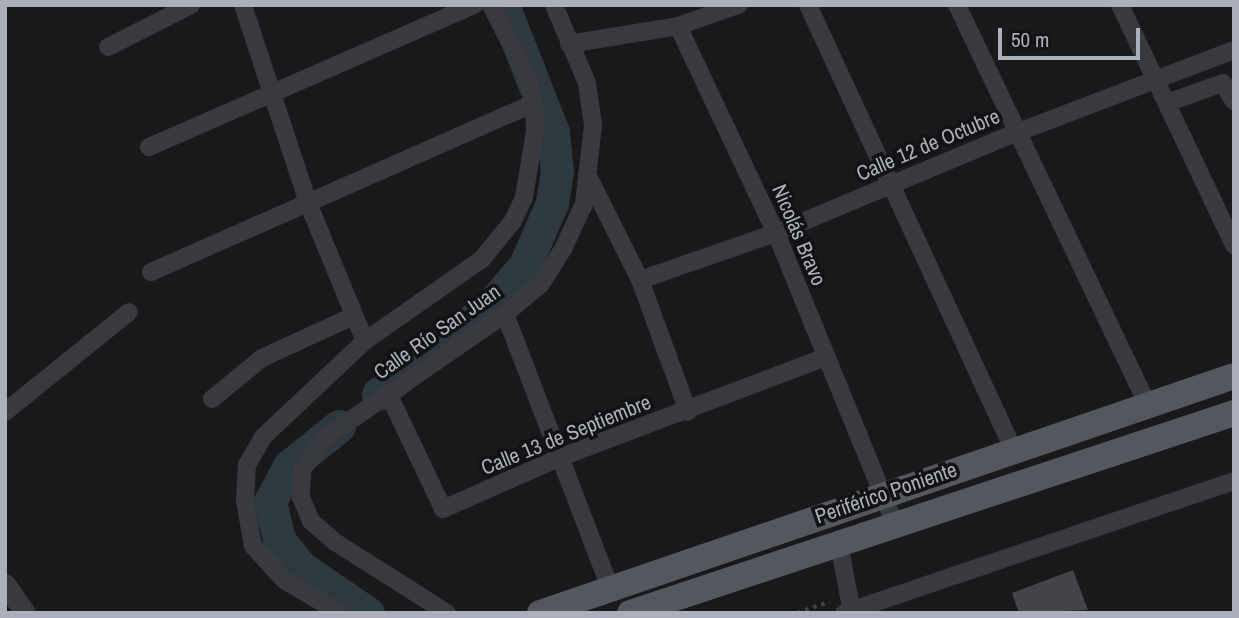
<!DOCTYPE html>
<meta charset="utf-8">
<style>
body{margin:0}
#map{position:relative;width:1239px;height:618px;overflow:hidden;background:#19191b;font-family:"Archivo Narrow",sans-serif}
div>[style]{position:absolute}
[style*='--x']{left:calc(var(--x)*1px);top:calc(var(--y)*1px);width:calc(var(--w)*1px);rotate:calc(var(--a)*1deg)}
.river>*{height:33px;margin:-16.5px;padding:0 16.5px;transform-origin:16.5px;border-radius:16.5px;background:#2e383f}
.building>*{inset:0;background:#434448}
.path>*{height:3.5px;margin-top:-1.75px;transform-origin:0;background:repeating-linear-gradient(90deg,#3f4247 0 3.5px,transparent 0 8.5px)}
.minor>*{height:18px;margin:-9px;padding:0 9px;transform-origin:9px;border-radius:9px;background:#393a40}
.tertiary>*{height:21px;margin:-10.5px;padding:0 10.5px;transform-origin:10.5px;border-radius:10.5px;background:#393a40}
.primary>*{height:26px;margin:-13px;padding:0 13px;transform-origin:13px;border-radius:13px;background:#55575f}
span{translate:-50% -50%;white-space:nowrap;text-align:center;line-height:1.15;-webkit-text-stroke:7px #131316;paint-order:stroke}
.street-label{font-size:21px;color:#abb0bb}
.frame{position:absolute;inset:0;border:7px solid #abb0bb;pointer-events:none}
.scale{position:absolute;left:998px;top:28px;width:142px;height:32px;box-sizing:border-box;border:4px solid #abb0bb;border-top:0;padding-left:9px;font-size:21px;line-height:24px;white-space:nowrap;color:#abb0bb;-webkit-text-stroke:5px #131316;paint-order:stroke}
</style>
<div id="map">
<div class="river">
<i style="--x:378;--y:394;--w:142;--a:-38.2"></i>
<i style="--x:490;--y:306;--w:54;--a:-49.5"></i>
<i style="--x:525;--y:265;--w:68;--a:-66.5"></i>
<i style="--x:552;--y:203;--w:32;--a:-81"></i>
<i style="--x:557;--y:171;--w:39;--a:-96"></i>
<i style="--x:553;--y:132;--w:136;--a:-111.5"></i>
<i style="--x:339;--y:426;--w:64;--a:141.3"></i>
<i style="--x:289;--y:466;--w:40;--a:118"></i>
<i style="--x:270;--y:501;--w:40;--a:77"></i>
<i style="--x:279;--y:540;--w:36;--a:51"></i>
<i style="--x:302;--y:568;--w:80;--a:34.3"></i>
</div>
<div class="building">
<i style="clip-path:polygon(1073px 570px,1088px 610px,1019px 613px,1012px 593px)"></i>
</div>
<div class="path">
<i style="--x:797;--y:613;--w:34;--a:-19"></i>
</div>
<div class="minor">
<i style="--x:243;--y:5;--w:208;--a:71.8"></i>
<i style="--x:308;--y:203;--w:149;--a:67.6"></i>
<i style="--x:808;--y:5;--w:489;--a:65.2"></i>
<i style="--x:957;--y:5;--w:441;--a:64.5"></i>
<i style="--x:1120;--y:5;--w:266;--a:64.6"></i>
<i style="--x:678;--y:26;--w:229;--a:64.7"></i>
<i style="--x:776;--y:233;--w:314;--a:67.8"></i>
<i style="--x:569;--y:44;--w:110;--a:-9.4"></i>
<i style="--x:678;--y:26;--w:64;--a:-19.3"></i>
<i style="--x:108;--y:47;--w:93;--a:-26.8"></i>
<i style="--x:1167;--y:103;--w:59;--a:-19.7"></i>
<i style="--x:1223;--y:83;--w:21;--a:59"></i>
<i style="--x:149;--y:147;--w:355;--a:-23.6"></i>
<i style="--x:587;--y:174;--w:119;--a:63.4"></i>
<i style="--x:640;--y:280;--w:140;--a:69.9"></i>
<i style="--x:151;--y:272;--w:419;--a:-23.8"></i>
<i style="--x:640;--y:280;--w:144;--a:-19.1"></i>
<i style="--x:776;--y:233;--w:262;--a:-22.7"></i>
<i style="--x:1018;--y:132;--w:231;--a:-20.8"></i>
<i style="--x:505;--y:314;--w:293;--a:69"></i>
<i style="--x:388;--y:393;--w:128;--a:64.6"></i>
<i style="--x:443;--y:509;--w:129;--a:-23.8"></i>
<i style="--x:561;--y:457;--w:282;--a:-20.7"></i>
<i style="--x:212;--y:399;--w:65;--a:-39.4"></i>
<i style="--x:262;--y:358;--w:98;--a:-24.7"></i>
<i style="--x:5;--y:412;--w:159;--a:-38.9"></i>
<i style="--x:839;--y:543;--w:71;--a:79.5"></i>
<i style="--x:340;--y:613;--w:65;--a:-149.5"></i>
<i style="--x:284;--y:580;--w:46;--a:-132.4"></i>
<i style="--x:253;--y:546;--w:46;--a:-100.1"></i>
<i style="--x:245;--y:501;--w:36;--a:-87"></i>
<i style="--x:247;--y:465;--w:32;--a:-60"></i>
<i style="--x:263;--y:437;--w:140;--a:-43.3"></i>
<i style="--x:365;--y:341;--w:143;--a:-35"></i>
<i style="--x:482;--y:259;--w:49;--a:-50.8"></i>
<i style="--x:513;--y:221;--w:26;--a:-65"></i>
<i style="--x:524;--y:197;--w:67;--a:-80.5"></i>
<i style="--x:535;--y:131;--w:28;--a:-92"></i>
<i style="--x:534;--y:103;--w:28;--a:-105"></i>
<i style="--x:527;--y:76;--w:80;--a:-116.9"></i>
<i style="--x:447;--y:613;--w:133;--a:-147.6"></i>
<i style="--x:335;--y:542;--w:32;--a:-139"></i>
<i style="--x:311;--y:521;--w:25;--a:-113"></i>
<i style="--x:301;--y:498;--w:28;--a:-88"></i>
<i style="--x:302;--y:470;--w:41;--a:-54"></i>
<i style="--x:326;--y:437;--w:217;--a:-34.5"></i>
<i style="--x:505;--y:314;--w:47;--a:-39.8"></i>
<i style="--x:541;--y:284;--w:41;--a:-57.8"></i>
<i style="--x:563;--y:249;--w:50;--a:-65"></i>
<i style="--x:584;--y:204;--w:80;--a:-83.5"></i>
<i style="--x:593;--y:125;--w:42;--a:-98.1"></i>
<i style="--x:587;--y:83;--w:85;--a:-112.9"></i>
<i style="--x:844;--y:613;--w:412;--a:-18.7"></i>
</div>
<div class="tertiary">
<i style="--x:5;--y:584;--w:35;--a:55"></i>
</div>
<div class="primary">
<i style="--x:540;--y:613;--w:733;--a:-18.85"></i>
<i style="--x:630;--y:613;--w:636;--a:-18.32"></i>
</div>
<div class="street-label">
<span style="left:928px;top:145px;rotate:-23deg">Calle 12 de Octubre</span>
<span style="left:799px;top:235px;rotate:67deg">Nicolás Bravo</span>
<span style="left:437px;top:332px;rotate:-35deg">Calle Río San Juan</span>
<span style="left:566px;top:435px;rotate:-22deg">Calle 13 de Septiembre</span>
<span style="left:886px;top:493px;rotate:-19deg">Periférico Poniente</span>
</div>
<div class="frame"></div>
<div class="scale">50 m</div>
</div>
